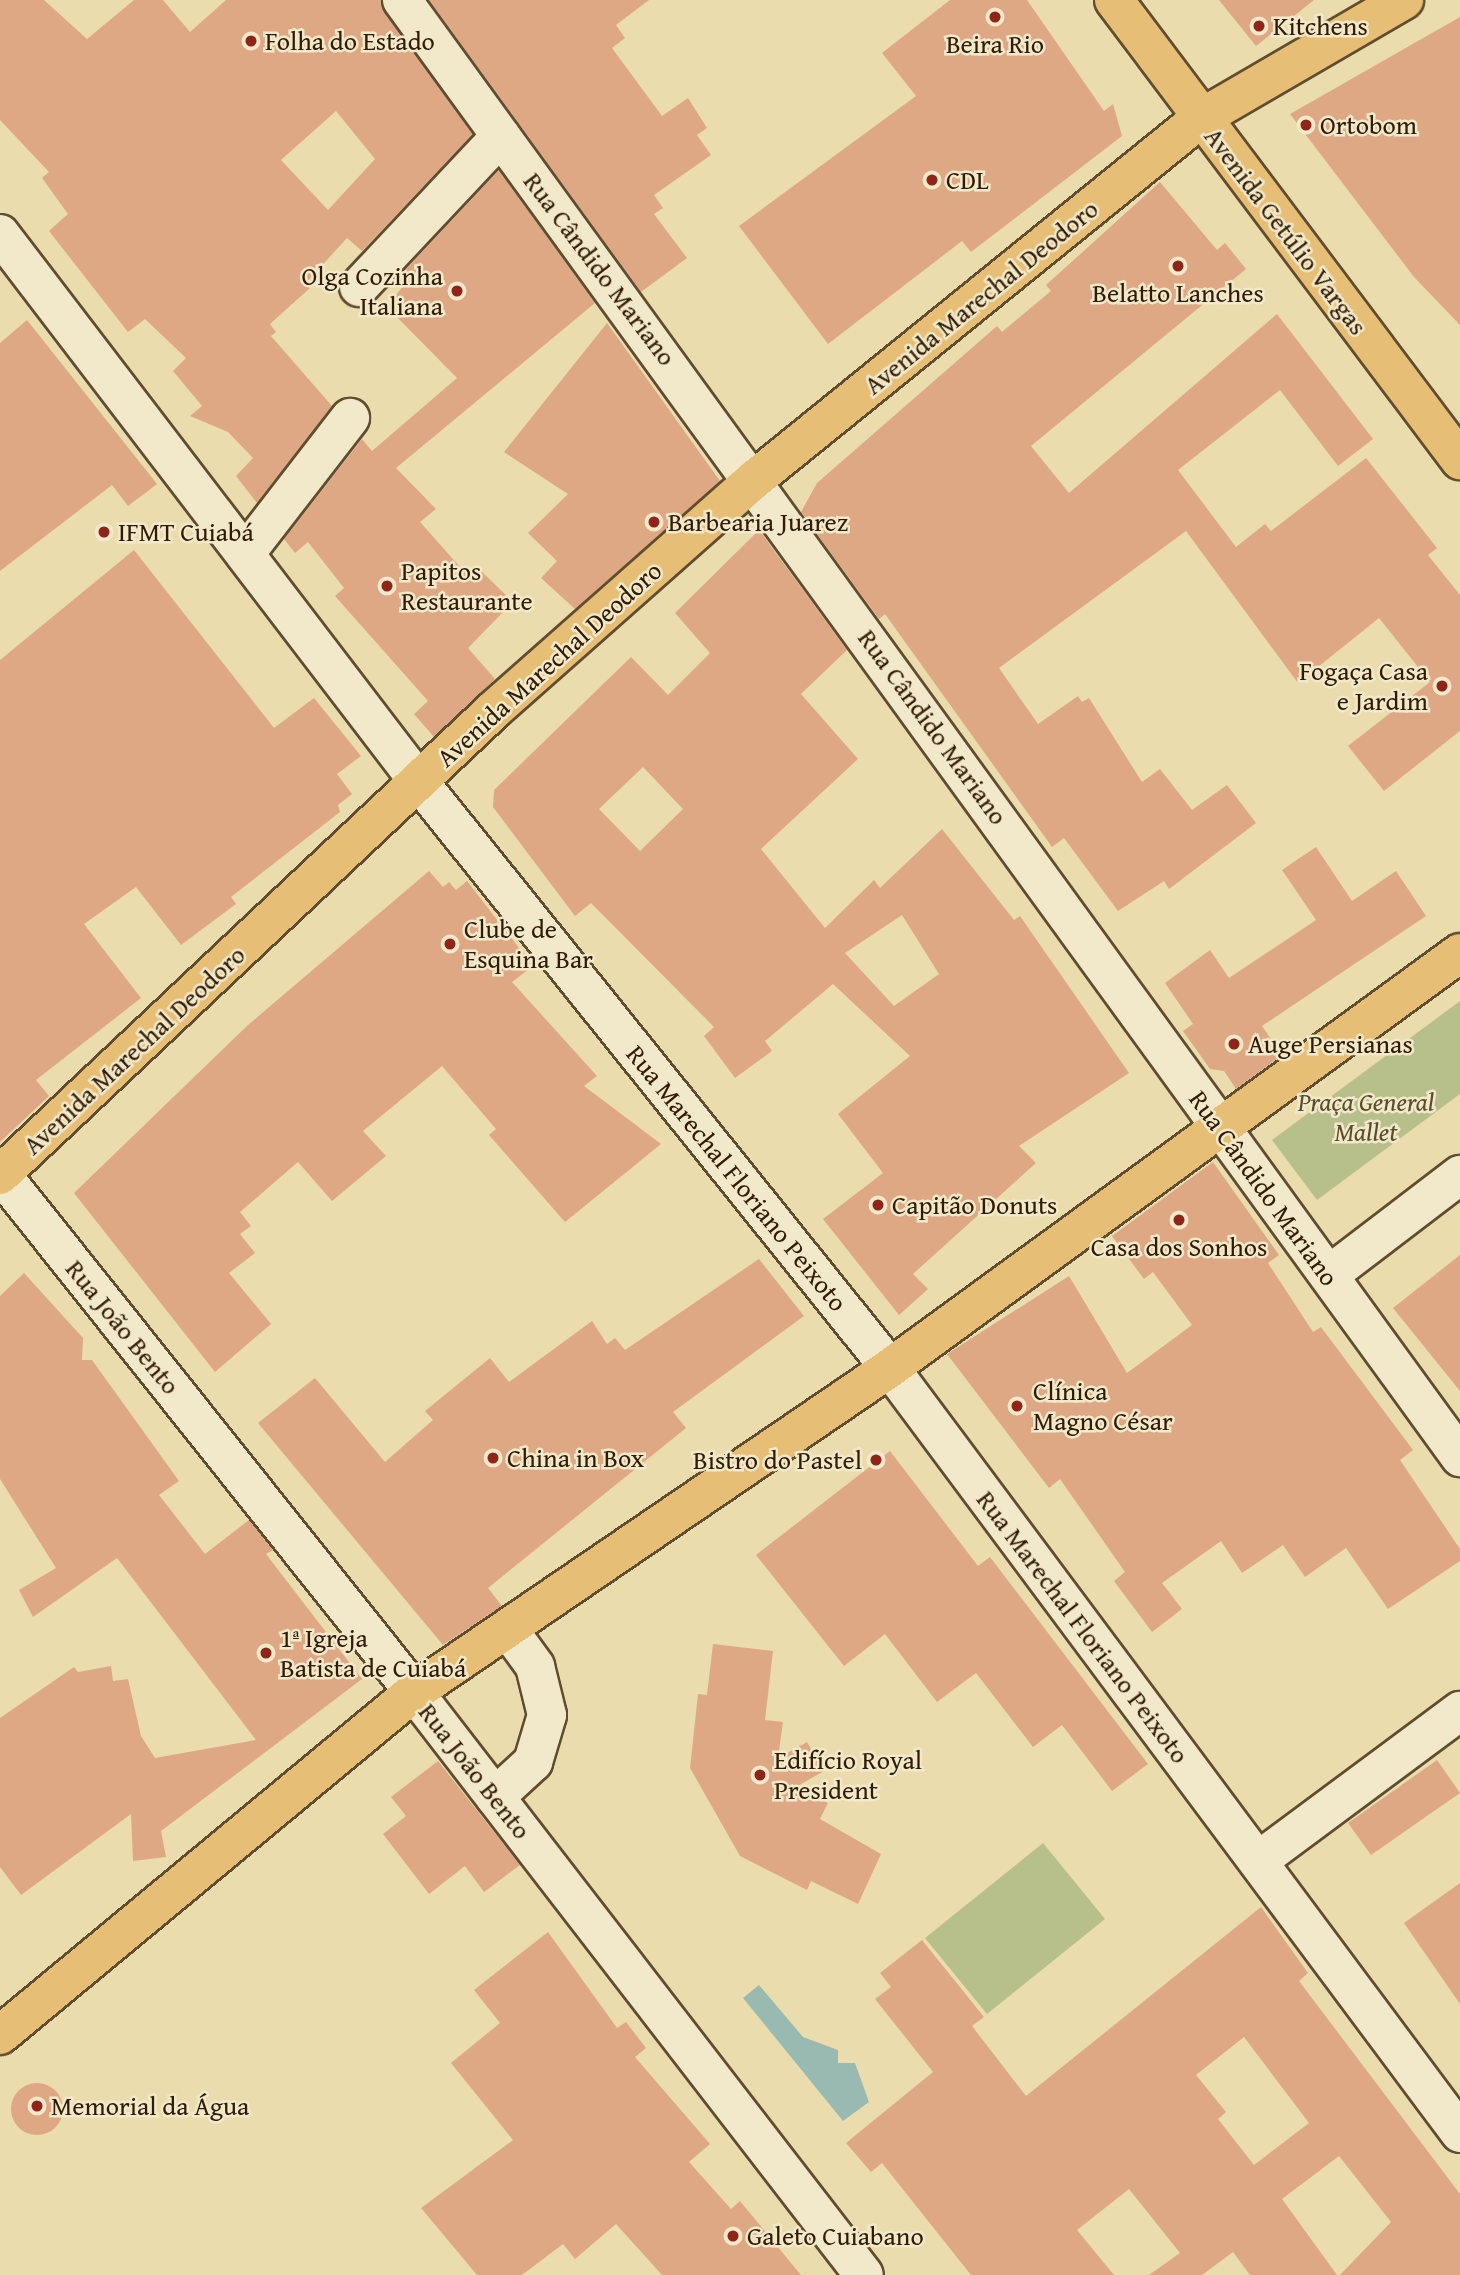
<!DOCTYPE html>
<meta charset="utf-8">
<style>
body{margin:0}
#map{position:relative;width:1460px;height:2275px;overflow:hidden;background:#ebdcad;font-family:"Gentium Book Plus",serif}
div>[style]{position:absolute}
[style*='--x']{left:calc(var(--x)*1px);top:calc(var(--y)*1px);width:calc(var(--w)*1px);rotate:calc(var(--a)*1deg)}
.green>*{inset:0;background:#b7c08a}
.water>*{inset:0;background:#99bab0}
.building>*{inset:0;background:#dea885}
.round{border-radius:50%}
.roads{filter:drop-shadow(2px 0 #604c2e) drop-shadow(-2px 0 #604c2e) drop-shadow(0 2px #604c2e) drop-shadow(0 -2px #604c2e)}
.minor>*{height:38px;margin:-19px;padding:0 19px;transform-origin:19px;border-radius:19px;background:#f2e8ca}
.major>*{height:38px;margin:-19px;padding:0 19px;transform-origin:19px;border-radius:19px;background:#e6be76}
.dots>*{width:19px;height:19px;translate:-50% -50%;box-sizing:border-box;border:4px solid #f2e8ca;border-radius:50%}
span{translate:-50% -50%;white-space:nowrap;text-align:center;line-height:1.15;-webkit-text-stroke:5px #f2e8ca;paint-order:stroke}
.poi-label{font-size:26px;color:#311c03}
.left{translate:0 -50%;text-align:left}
.right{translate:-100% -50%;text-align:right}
.street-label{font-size:26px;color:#311c03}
.park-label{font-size:26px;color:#594d2c;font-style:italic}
</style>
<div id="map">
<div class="green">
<i style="clip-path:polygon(1460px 1001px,1460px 1094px,1317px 1200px,1272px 1140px)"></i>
<i style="clip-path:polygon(1043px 1843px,1105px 1919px,987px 2014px,925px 1938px)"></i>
</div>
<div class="water">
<i style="clip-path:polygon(759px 1985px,803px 2037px,838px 2050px,838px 2063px,855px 2063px,869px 2102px,843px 2121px,743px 1998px)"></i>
</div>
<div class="building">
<i style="clip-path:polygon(evenodd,0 0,44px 0,87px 39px,134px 0,163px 0,190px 32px,226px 0,381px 0,473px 134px,362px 251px,347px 238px,305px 284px,310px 288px,270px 324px,276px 332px,271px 336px,332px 406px,257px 503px,236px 476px,253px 458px,228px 432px,190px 416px,202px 406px,173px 371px,186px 358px,145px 319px,128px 332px,49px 231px,68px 214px,42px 178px,49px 172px,0 120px,0 0,336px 111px,375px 159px,328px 210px,281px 160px,336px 111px)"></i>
<i style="clip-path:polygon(429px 0,649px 0,616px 25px,625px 38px,612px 48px,662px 116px,688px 98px,707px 128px,697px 135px,711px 155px,654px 195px,663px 208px,654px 214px,687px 258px,641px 292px)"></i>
<i style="clip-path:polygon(950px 0,1027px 0,1104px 111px,1113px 104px,1122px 136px,971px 252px,962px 241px,828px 344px,739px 226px,916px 96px,882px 53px)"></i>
<i style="clip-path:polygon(1219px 0,1314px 0,1256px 46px)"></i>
<i style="clip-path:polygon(1460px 17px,1460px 325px,1414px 277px,1290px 114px)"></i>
<i style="clip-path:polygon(499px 170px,595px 303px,396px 468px,436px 509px,420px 522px,469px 577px,478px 568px,513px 602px,468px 648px,495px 679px,434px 737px,414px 714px,428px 701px,335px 596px,344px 588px,308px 542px,295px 553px,284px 539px,362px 439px,372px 451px,457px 378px,387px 307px,403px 286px,396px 280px)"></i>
<i style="clip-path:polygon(1160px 182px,1217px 250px,1225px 243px,1246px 269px,1031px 446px,1069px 493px,1277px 314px,1373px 439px,1338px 466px,1280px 390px,1178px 470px,1236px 547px,1265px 524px,1271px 531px,1366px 458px,1437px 548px,1428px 555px,1460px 595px,1460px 731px,1384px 791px,1348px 746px,1430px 682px,1379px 618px,1298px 683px,1186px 531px,999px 668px,1038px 724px,1078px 696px,1082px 702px,1089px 698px,1142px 782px,1160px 769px,1192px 810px,1227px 785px,1256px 823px,1169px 889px,1164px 881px,1118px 911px,1064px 838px,1052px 847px,885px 614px,879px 619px,801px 512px,817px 483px,997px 326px,1002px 332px,1051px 291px,1046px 285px)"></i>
<i style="clip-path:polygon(27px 320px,157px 484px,128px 506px,112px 485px,0 571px,0 343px)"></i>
<i style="clip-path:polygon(607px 323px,720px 481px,575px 609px,541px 578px,557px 561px,528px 533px,568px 494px,504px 452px)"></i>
<i style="clip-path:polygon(evenodd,759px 530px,847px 650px,801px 694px,858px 759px,761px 849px,825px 928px,874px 880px,880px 888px,942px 829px,1014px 920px,1020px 916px,1129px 1073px,1019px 1146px,1036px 1163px,913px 1274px,928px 1289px,899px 1315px,823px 1219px,883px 1173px,838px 1114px,910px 1056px,833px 984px,765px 1041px,772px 1051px,735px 1078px,704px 1036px,714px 1027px,591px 903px,575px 916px,493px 807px,494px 790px,631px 657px,668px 695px,710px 653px,675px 613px,759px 530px,643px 767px,683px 809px,640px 851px,599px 809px,643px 767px,759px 530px,902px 915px,939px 974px,894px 1006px,845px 953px,902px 915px)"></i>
<i style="clip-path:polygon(134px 550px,274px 728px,314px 698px,361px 756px,337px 774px,352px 794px,338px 805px,340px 812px,231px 897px,236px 904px,181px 945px,136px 887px,84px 924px,141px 998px,36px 1080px,49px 1096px,0 1142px,0 660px)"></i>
<i style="clip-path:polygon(1316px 847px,1352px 901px,1396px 871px,1426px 916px,1262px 1026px,1282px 1055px,1236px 1089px,1224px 1071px,1210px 1069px,1183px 1031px,1193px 1024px,1165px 983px,1210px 950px,1229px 978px,1316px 920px,1282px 870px)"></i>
<i style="clip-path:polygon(429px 871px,443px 887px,449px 882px,456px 890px,467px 881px,533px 966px,512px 982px,597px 1076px,584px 1086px,661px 1144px,565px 1222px,489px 1135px,496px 1129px,442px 1066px,363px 1131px,386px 1156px,332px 1201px,298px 1162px,240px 1212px,251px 1226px,240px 1234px,255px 1253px,229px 1273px,271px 1324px,215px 1372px,74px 1193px,248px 1025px)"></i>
<i style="clip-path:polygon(1213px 1162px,1279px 1255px,1268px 1263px,1313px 1332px,1321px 1327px,1413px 1450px,1400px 1460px,1460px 1549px,1460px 1561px,1388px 1609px,1346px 1548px,1305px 1577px,1283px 1545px,1242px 1573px,1221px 1541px,1162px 1583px,1182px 1609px,1152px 1632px,1114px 1581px,1125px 1572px,1060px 1479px,1049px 1488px,947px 1354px,1069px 1276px,1127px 1373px,1192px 1325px,1153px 1272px,1144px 1279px,1112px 1236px)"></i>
<i style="clip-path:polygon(1460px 1255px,1460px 1391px,1393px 1308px)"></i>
<i style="clip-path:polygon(759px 1259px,804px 1316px,673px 1412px,686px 1428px,488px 1588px,502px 1606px,443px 1645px,258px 1423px,315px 1378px,385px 1462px,433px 1420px,425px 1411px,490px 1358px,509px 1382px,592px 1321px,607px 1344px,615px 1338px,625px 1350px)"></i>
<i style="clip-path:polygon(24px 1273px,83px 1338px,82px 1360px,92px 1360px,179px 1481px,159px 1495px,205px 1554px,249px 1520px,273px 1550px,266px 1554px,362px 1679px,161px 1831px,166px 1857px,133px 1861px,131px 1814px,21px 1895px,0 1867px,0 1718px,74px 1667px,78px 1672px,111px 1666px,113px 1681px,128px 1679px,141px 1736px,155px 1758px,256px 1740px,117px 1558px,33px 1617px,19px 1590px,56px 1568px,0 1479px,0 1296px)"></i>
<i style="clip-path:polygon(890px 1451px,978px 1566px,990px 1557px,1148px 1764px,1112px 1791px,1062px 1725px,1033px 1747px,976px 1673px,937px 1702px,885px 1634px,844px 1666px,756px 1555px)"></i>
<i style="clip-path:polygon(713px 1644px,773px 1651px,765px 1720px,783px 1722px,778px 1758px,807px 1742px,824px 1771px,794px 1788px,828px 1803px,820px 1819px,881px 1854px,858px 1904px,811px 1881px,807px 1890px,740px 1856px,690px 1768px,698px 1694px,707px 1695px)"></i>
<i style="clip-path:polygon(1437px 1760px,1460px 1793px,1371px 1855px,1348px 1823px)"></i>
<i style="clip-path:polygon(438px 1761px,520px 1865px,484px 1892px,465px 1866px,429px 1894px,383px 1834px,406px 1816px,391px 1797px)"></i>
<i style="clip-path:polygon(1460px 1883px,1460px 2004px,1404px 1923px)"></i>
<i style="clip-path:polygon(evenodd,1261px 1907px,1308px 1973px,1299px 1981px,1460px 2194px,1460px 2275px,1340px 2275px,1391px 2222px,1339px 2156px,1282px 2199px,1337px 2275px,1250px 2275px,1233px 2252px,1202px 2275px,1149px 2275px,1180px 2253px,1129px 2189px,1077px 2230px,1114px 2275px,971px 2275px,882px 2163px,871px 2172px,846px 2143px,933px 2072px,875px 1999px,891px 1987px,880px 1973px,922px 1940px,984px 2017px,972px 2026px,1026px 2096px,1261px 1907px,1244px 2037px,1309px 2123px,1254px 2165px,1218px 2119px,1226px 2112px,1196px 2075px,1244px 2037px)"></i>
<i style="clip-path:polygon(548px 1932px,617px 2028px,626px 2022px,646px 2048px,635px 2057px,710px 2144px,689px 2162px,731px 2209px,740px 2201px,801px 2275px,662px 2275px,616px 2224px,575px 2259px,563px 2244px,522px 2275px,477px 2275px,421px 2208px,513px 2140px,451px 2063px,500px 2023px,474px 1990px)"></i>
<i class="round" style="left:11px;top:2083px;width:52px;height:52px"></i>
</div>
<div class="roads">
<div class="minor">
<i style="--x:402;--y:0;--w:1801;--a:54.01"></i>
<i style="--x:0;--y:234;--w:690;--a:52.6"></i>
<i style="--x:419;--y:782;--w:752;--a:51.21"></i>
<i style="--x:890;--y:1368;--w:954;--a:53.31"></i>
<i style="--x:359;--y:287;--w:207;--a:-46.8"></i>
<i style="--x:248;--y:550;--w:167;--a:-52.3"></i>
<i style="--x:1;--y:1174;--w:662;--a:51.43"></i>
<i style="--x:414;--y:1692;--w:736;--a:52.34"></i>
<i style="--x:1329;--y:1275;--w:165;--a:-37.4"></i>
<i style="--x:495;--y:1797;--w:52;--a:-42.6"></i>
<i style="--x:533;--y:1762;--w:49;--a:-73.4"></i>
<i style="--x:547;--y:1715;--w:50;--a:-103.8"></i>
<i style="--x:535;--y:1666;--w:46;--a:-126.1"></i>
<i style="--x:1258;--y:1861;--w:252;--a:-36.6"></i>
</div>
<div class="major">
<i style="--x:1114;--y:0;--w:576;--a:53.05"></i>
<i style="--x:0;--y:1175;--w:681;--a:-43.28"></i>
<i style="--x:496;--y:708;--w:346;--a:-41.5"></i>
<i style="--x:755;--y:479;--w:574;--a:-38.99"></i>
<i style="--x:1201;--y:118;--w:235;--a:-30.2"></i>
<i style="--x:0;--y:2035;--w:538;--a:-39.64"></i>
<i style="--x:414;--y:1692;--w:576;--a:-34.24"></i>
<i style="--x:890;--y:1368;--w:705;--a:-36.06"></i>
</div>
</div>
<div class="dots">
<i style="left:995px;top:17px;background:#8f2418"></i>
<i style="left:1259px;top:26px;background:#8f2418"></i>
<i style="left:251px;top:41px;background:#8f2418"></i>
<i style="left:1306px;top:125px;background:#8f2418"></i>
<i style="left:932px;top:180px;background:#8f2418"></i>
<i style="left:1178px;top:266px;background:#8f2418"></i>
<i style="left:457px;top:291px;background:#8f2418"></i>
<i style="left:654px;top:522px;background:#8f2418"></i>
<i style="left:104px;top:532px;background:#8f2418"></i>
<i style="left:387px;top:586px;background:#8f2418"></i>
<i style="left:1442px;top:686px;background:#8f2418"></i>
<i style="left:450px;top:944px;background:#8f2418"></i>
<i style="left:1234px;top:1044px;background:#8f2418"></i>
<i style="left:878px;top:1205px;background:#8f2418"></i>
<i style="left:1179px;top:1220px;background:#8f2418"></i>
<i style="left:1017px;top:1406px;background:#8f2418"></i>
<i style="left:493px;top:1458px;background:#8f2418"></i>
<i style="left:876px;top:1460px;background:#8f2418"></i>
<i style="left:266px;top:1653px;background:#8f2418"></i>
<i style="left:760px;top:1775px;background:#8f2418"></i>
<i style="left:37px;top:2106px;background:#8f2418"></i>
<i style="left:733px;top:2236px;background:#8f2418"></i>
</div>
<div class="poi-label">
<span class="left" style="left:1273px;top:26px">Kitchens</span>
<span class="left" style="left:265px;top:41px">Folha do Estado</span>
<span style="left:995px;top:44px">Beira Rio</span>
<span class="left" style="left:1320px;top:125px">Ortobom</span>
<span class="left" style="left:946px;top:180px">CDL</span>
<span class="right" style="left:443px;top:291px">Olga Cozinha<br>Italiana</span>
<span style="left:1178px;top:293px">Belatto Lanches</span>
<span class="left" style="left:668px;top:522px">Barbearia Juarez</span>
<span class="left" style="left:118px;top:532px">IFMT Cuiabá</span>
<span class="left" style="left:401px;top:586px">Papitos<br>Restaurante</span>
<span class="right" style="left:1428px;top:686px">Fogaça Casa<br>e Jardim</span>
<span class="left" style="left:464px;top:944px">Clube de<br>Esquina Bar</span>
<span class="left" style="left:1248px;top:1044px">Auge Persianas</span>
<span class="left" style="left:892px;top:1205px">Capitão Donuts</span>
<span style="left:1179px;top:1247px">Casa dos Sonhos</span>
<span class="left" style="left:1033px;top:1406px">Clínica<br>Magno César</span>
<span class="left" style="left:507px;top:1458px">China in Box</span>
<span class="right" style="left:862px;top:1460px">Bistro do Pastel</span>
<span class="left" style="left:280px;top:1653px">1ª Igreja<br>Batista de Cuiabá</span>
<span class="left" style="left:774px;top:1775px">Edifício Royal<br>President</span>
<span class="left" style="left:51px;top:2106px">Memorial da Água</span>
<span class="left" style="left:747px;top:2236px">Galeto Cuiabano</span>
</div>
<div class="street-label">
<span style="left:1286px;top:231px;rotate:53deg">Avenida Getúlio Vargas</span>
<span style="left:600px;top:269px;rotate:53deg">Rua Cândido Mariano</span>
<span style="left:981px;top:297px;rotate:-39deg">Avenida Marechal Deodoro</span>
<span style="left:549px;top:664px;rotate:-42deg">Avenida Marechal Deodoro</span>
<span style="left:933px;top:727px;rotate:54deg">Rua Cândido Mariano</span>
<span style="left:134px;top:1050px;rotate:-43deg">Avenida Marechal Deodoro</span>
<span style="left:737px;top:1178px;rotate:51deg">Rua Marechal Floriano Peixoto</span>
<span style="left:1264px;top:1188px;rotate:54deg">Rua Cândido Mariano</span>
<span style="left:123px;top:1327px;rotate:51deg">Rua João Bento</span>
<span style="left:1083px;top:1627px;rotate:53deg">Rua Marechal Floriano Peixoto</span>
<span style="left:475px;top:1771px;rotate:52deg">Rua João Bento</span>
</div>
<div class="park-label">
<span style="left:1366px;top:1117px">Praça General<br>Mallet</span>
</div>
</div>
